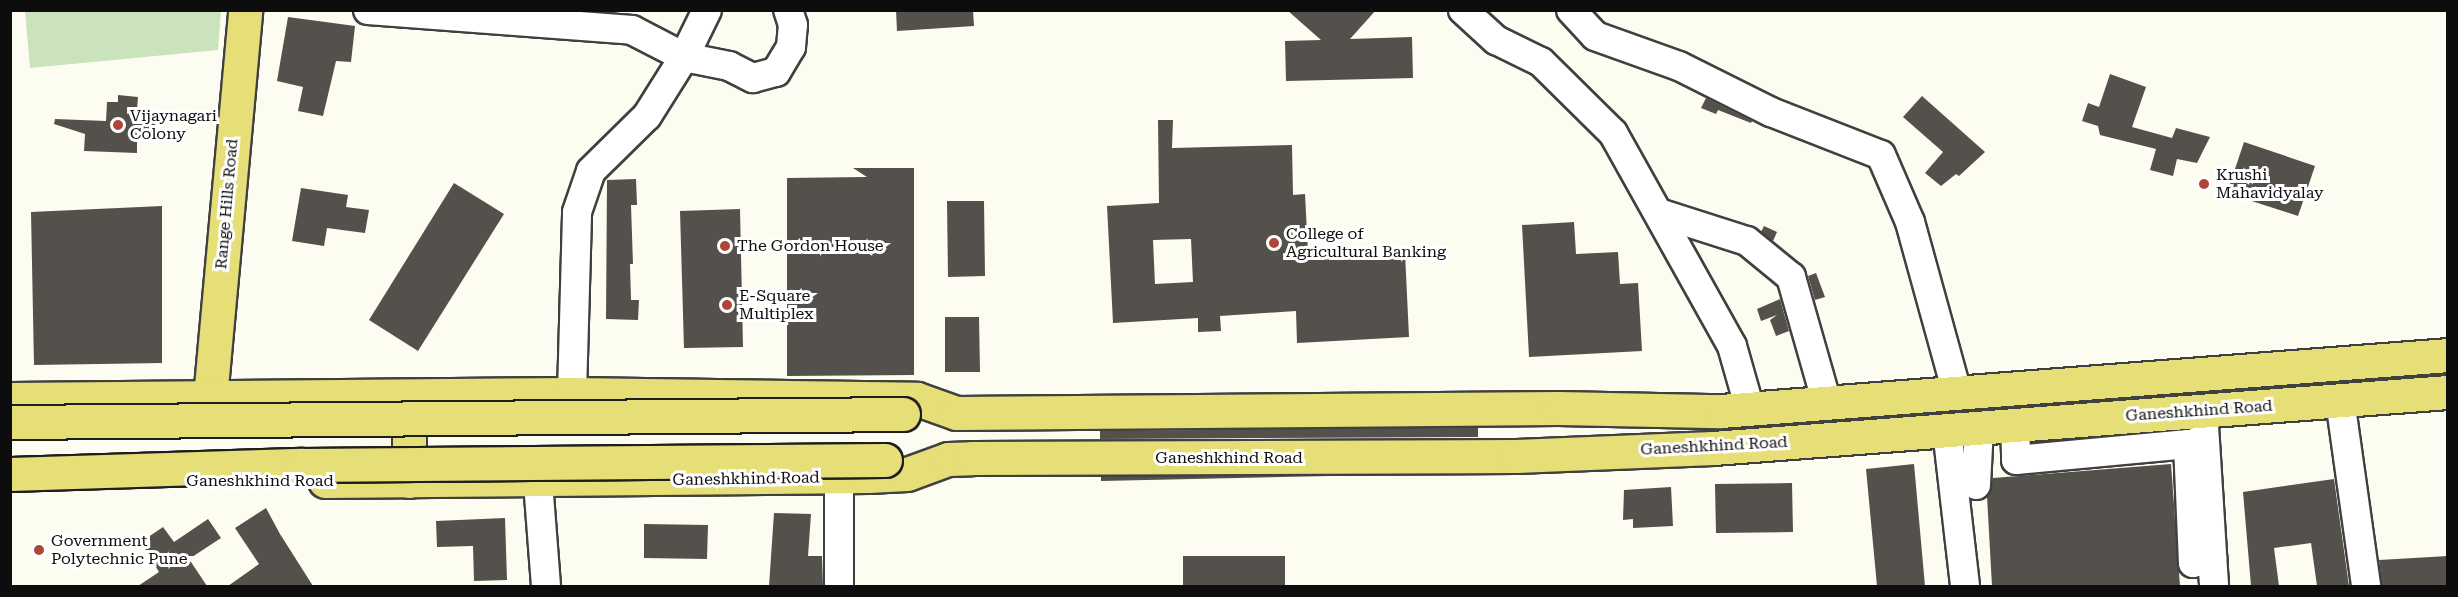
<!DOCTYPE html>
<style>
body{margin:0}
#map{position:relative;width:2458px;height:597px;overflow:hidden;background:#fdfcf0;font-family:"Roboto Serif",serif}
div>[style]{position:absolute}
[style*='--x']{left:calc(var(--x)*1px);top:calc(var(--y)*1px);width:calc(var(--w)*1px);rotate:calc(var(--a)*1deg)}
.green>*{inset:0;background:#cbe3bd}
.building>*{inset:0;background:#54504b}
.roads{filter:drop-shadow(2px 0 #404040) drop-shadow(-2px 0 #404040) drop-shadow(0 2px #404040) drop-shadow(0 -2px #404040)}
.minor>*{height:28px;margin:-14px;padding:0 14px;transform-origin:14px;border-radius:14px;background:#fff}
.major>*{height:33px;margin:-16.5px;padding:0 16.5px;transform-origin:16.5px;border-radius:16.5px;background:#e6de76}
.bridges{filter:drop-shadow(2px 0 #1e1e1e) drop-shadow(-2px 0 #1e1e1e) drop-shadow(0 2px #1e1e1e) drop-shadow(0 -2px #1e1e1e)}
.major-bridge>*{height:33px;margin:-16.5px;padding:0 16.5px;transform-origin:16.5px;border-radius:16.5px;background:#e6de76}
.dots>*{width:16px;height:16px;translate:-50% -50%;box-sizing:border-box;border:3px solid #fff;border-radius:50%}
span{translate:-50% -50%;white-space:nowrap;text-align:center;line-height:1.15;-webkit-text-stroke:6px #fff;paint-order:stroke}
.poi-label{font-size:16px;color:#0d0d0d}
.left{translate:0 -50%;text-align:left}
.street-label{font-size:16px;color:#0d0d0d}
.frame{position:absolute;inset:0;border:12px solid #0d0d0d;pointer-events:none}
</style>
<div id="map">
<div class="green">
<i style="clip-path:polygon(25px 11px,221px 11px,218px 50px,30px 68px)"></i>
</div>
<div class="building">
<i style="clip-path:polygon(896px 10px,973px 10px,974px 26px,897px 31px)"></i>
<i style="clip-path:polygon(1287px 10px,1376px 10px,1350px 39px,1412px 37px,1413px 78px,1286px 81px,1285px 41px,1321px 40px)"></i>
<i style="clip-path:polygon(288px 17px,355px 26px,351px 62px,336px 61px,323px 116px,298px 111px,303px 87px,277px 81px)"></i>
<i style="clip-path:polygon(2110px 74px,2146px 87px,2132px 127px,2172px 138px,2176px 128px,2210px 137px,2197px 163px,2177px 159px,2173px 176px,2150px 170px,2156px 149px,2100px 135px,2098px 126px,2082px 121px,2088px 103px,2099px 107px)"></i>
<i style="clip-path:polygon(118px 95px,138px 97px,137px 109px,156px 111px,155px 130px,137px 129px,137px 153px,84px 151px,85px 134px,54px 124px,55px 119px,106px 121px,107px 102px,118px 102px)"></i>
<i style="clip-path:polygon(1922px 96px,1985px 152px,1959px 176px,1956px 174px,1941px 186px,1925px 173px,1943px 152px,1903px 117px)"></i>
<i style="clip-path:polygon(1706px 98px,1752px 121px,1751px 123px,1718px 110px,1716px 114px,1701px 108px)"></i>
<i style="clip-path:polygon(evenodd,1158px 120px,1173px 120px,1172px 148px,1292px 145px,1293px 195px,1305px 194px,1308px 252px,1372px 249px,1372px 255px,1405px 253px,1409px 337px,1297px 343px,1296px 311px,1220px 316px,1221px 331px,1198px 332px,1198px 318px,1113px 323px,1107px 206px,1159px 203px,1158px 120px,1191px 239px,1193px 282px,1155px 284px,1153px 240px,1191px 239px)"></i>
<i style="clip-path:polygon(2244px 142px,2315px 166px,2298px 216px,2227px 193px)"></i>
<i style="clip-path:polygon(853px 168px,914px 168px,914px 375px,787px 376px,787px 178px,867px 177px)"></i>
<i style="clip-path:polygon(636px 179px,637px 205px,631px 205px,633px 264px,630px 264px,631px 300px,639px 300px,638px 320px,606px 319px,607px 180px)"></i>
<i style="clip-path:polygon(454px 183px,504px 214px,418px 351px,369px 320px)"></i>
<i style="clip-path:polygon(301px 188px,348px 195px,346px 207px,369px 210px,365px 233px,327px 228px,324px 246px,292px 241px)"></i>
<i style="clip-path:polygon(947px 201px,984px 201px,985px 276px,948px 277px)"></i>
<i style="clip-path:polygon(162px 206px,162px 363px,34px 365px,31px 212px)"></i>
<i style="clip-path:polygon(740px 209px,743px 347px,684px 348px,680px 211px)"></i>
<i style="clip-path:polygon(1574px 222px,1576px 254px,1618px 252px,1620px 284px,1638px 283px,1642px 351px,1529px 357px,1522px 225px)"></i>
<i style="clip-path:polygon(1764px 226px,1777px 232px,1773px 241px,1761px 232px)"></i>
<i style="clip-path:polygon(1816px 273px,1825px 297px,1815px 300px,1808px 276px)"></i>
<i style="clip-path:polygon(1780px 299px,1789px 331px,1776px 336px,1770px 320px,1777px 315px,1761px 321px,1757px 309px)"></i>
<i style="clip-path:polygon(945px 317px,979px 317px,980px 372px,945px 372px)"></i>
<i style="clip-path:polygon(1478px 427px,1478px 437px,1100px 439px,1100px 431px)"></i>
<i style="clip-path:polygon(1914px 464px,1925px 586px,1877px 586px,1866px 469px)"></i>
<i style="clip-path:polygon(2171px 464px,2180px 586px,1992px 586px,1987px 496px,1993px 478px)"></i>
<i style="clip-path:polygon(1375px 475px,1101px 481px,1101px 476px)"></i>
<i style="clip-path:polygon(2334px 479px,2349px 586px,2317px 586px,2311px 543px,2274px 548px,2279px 586px,2251px 586px,2243px 492px)"></i>
<i style="clip-path:polygon(1792px 483px,1793px 532px,1716px 533px,1715px 484px)"></i>
<i style="clip-path:polygon(1671px 487px,1673px 526px,1633px 528px,1633px 519px,1623px 520px,1624px 490px)"></i>
<i style="clip-path:polygon(266px 508px,280px 534px,313px 586px,228px 586px,259px 564px,235px 528px)"></i>
<i style="clip-path:polygon(774px 513px,811px 514px,808px 556px,822px 556px,823px 586px,769px 586px)"></i>
<i style="clip-path:polygon(505px 518px,507px 580px,474px 581px,473px 546px,437px 547px,436px 521px)"></i>
<i style="clip-path:polygon(208px 519px,221px 538px,189px 559px,207px 586px,138px 586px,159px 572px,141px 542px,163px 527px,174px 542px)"></i>
<i style="clip-path:polygon(644px 524px,708px 525px,707px 559px,644px 558px)"></i>
<i style="clip-path:polygon(1183px 556px,1285px 556px,1285px 586px,1183px 586px)"></i>
<i style="clip-path:polygon(2448px 556px,2448px 586px,2382px 586px,2379px 560px)"></i>
</div>
<div class="roads">
<div class="minor">
<i style="--x:368;--y:10;--w:265;--a:4.3"></i>
<i style="--x:632;--y:30;--w:59;--a:27.4"></i>
<i style="--x:684;--y:57;--w:52;--a:-63.9"></i>
<i style="--x:1463;--y:10;--w:45;--a:42.3"></i>
<i style="--x:1496;--y:40;--w:50;--a:26.1"></i>
<i style="--x:1541;--y:62;--w:101;--a:44.6"></i>
<i style="--x:1613;--y:133;--w:244;--a:60.8"></i>
<i style="--x:1732;--y:346;--w:66;--a:74.1"></i>
<i style="--x:1571;--y:10;--w:35;--a:47"></i>
<i style="--x:1595;--y:36;--w:89;--a:19.7"></i>
<i style="--x:1679;--y:66;--w:103;--a:26.6"></i>
<i style="--x:1771;--y:112;--w:118;--a:21.4"></i>
<i style="--x:1881;--y:155;--w:73;--a:66.6"></i>
<i style="--x:1910;--y:222;--w:177;--a:74.6"></i>
<i style="--x:1659;--y:213;--w:92;--a:17.7"></i>
<i style="--x:1747;--y:241;--w:57;--a:39.3"></i>
<i style="--x:1791;--y:277;--w:131;--a:74.1"></i>
<i style="--x:572;--y:394;--w:182;--a:-88.4"></i>
<i style="--x:577;--y:212;--w:43;--a:-71.1"></i>
<i style="--x:591;--y:171;--w:78;--a:-44.5"></i>
<i style="--x:647;--y:116;--w:70;--a:-57.9"></i>
<i style="--x:684;--y:57;--w:46;--a:11.3"></i>
<i style="--x:729;--y:66;--w:27;--a:27"></i>
<i style="--x:753;--y:78;--w:24;--a:-15"></i>
<i style="--x:776;--y:72;--w:29;--a:-59"></i>
<i style="--x:791;--y:47;--w:22;--a:-85"></i>
<i style="--x:793;--y:25;--w:16;--a:-108"></i>
<i style="--x:2340;--y:400;--w:188;--a:82"></i>
<i style="--x:2203;--y:410;--w:176;--a:86.4"></i>
<i style="--x:2015;--y:425;--w:35;--a:88"></i>
<i style="--x:2016;--y:460;--w:173;--a:-5.3"></i>
<i style="--x:2188;--y:444;--w:119;--a:87.6"></i>
<i style="--x:2193;--y:563;--w:20;--a:-15"></i>
<i style="--x:1947;--y:430;--w:157;--a:83.4"></i>
<i style="--x:839;--y:477;--w:109;--a:90"></i>
<i style="--x:538;--y:482;--w:104;--a:85.6"></i>
<i style="--x:1976;--y:485;--w:58;--a:-87"></i>
</div>
<div class="major">
<i style="--x:210;--y:398;--w:390;--a:-84.8"></i>
<i style="--x:10;--y:399;--w:562;--a:-0.51"></i>
<i style="--x:572;--y:394;--w:345;--a:0.8"></i>
<i style="--x:917;--y:399;--w:41;--a:19.7"></i>
<i style="--x:956;--y:413;--w:602;--a:-0.48"></i>
<i style="--x:1558;--y:408;--w:163;--a:1.1"></i>
<i style="--x:1721;--y:411;--w:729;--a:-4.4"></i>
<i style="--x:325;--y:481;--w:543;--a:-0.53"></i>
<i style="--x:868;--y:476;--w:39;--a:-3"></i>
<i style="--x:907;--y:474;--w:44;--a:-20.1"></i>
<i style="--x:948;--y:459;--w:24;--a:-2"></i>
<i style="--x:972;--y:458;--w:544;--a:-0.21"></i>
<i style="--x:1516;--y:456;--w:197;--a:-2.3"></i>
<i style="--x:1713;--y:448;--w:737;--a:-4.36"></i>
<i style="--x:409;--y:481;--w:84;--a:-90"></i>
</div>
</div>
<div class="bridges">
<div class="major-bridge">
<i style="--x:10;--y:422;--w:893;--a:-0.51"></i>
<i style="--x:10;--y:474;--w:292;--a:-1.8"></i>
<i style="--x:302;--y:465;--w:583;--a:-0.49"></i>
</div>
</div>
<div class="dots">
<i style="left:118px;top:125px;background:#ab4638"></i>
<i style="left:2204px;top:184px;background:#ab4638"></i>
<i style="left:1274px;top:243px;background:#ab4638"></i>
<i style="left:725px;top:246px;background:#ab4638"></i>
<i style="left:727px;top:305px;background:#ab4638"></i>
<i style="left:39px;top:550px;background:#ab4638"></i>
</div>
<div class="poi-label">
<span class="left" style="left:130px;top:125px">Vijaynagari<br>Colony</span>
<span class="left" style="left:2216px;top:184px">Krushi<br>Mahavidyalay</span>
<span class="left" style="left:1286px;top:243px">College of<br>Agricultural Banking</span>
<span class="left" style="left:737px;top:246px">The Gordon House</span>
<span class="left" style="left:739px;top:305px">E-Square<br>Multiplex</span>
<span class="left" style="left:51px;top:550px">Government<br>Polytechnic Pune</span>
</div>
<div class="street-label">
<span style="left:227px;top:204px;rotate:-85deg">Range Hills Road</span>
<span style="left:2199px;top:411px;rotate:-4deg">Ganeshkhind Road</span>
<span style="left:1714px;top:446px;rotate:-3deg">Ganeshkhind Road</span>
<span style="left:1229px;top:458px">Ganeshkhind Road</span>
<span style="left:746px;top:479px;rotate:-1deg">Ganeshkhind Road</span>
<span style="left:260px;top:481px">Ganeshkhind Road</span>
</div>
<div class="frame"></div>
</div>
